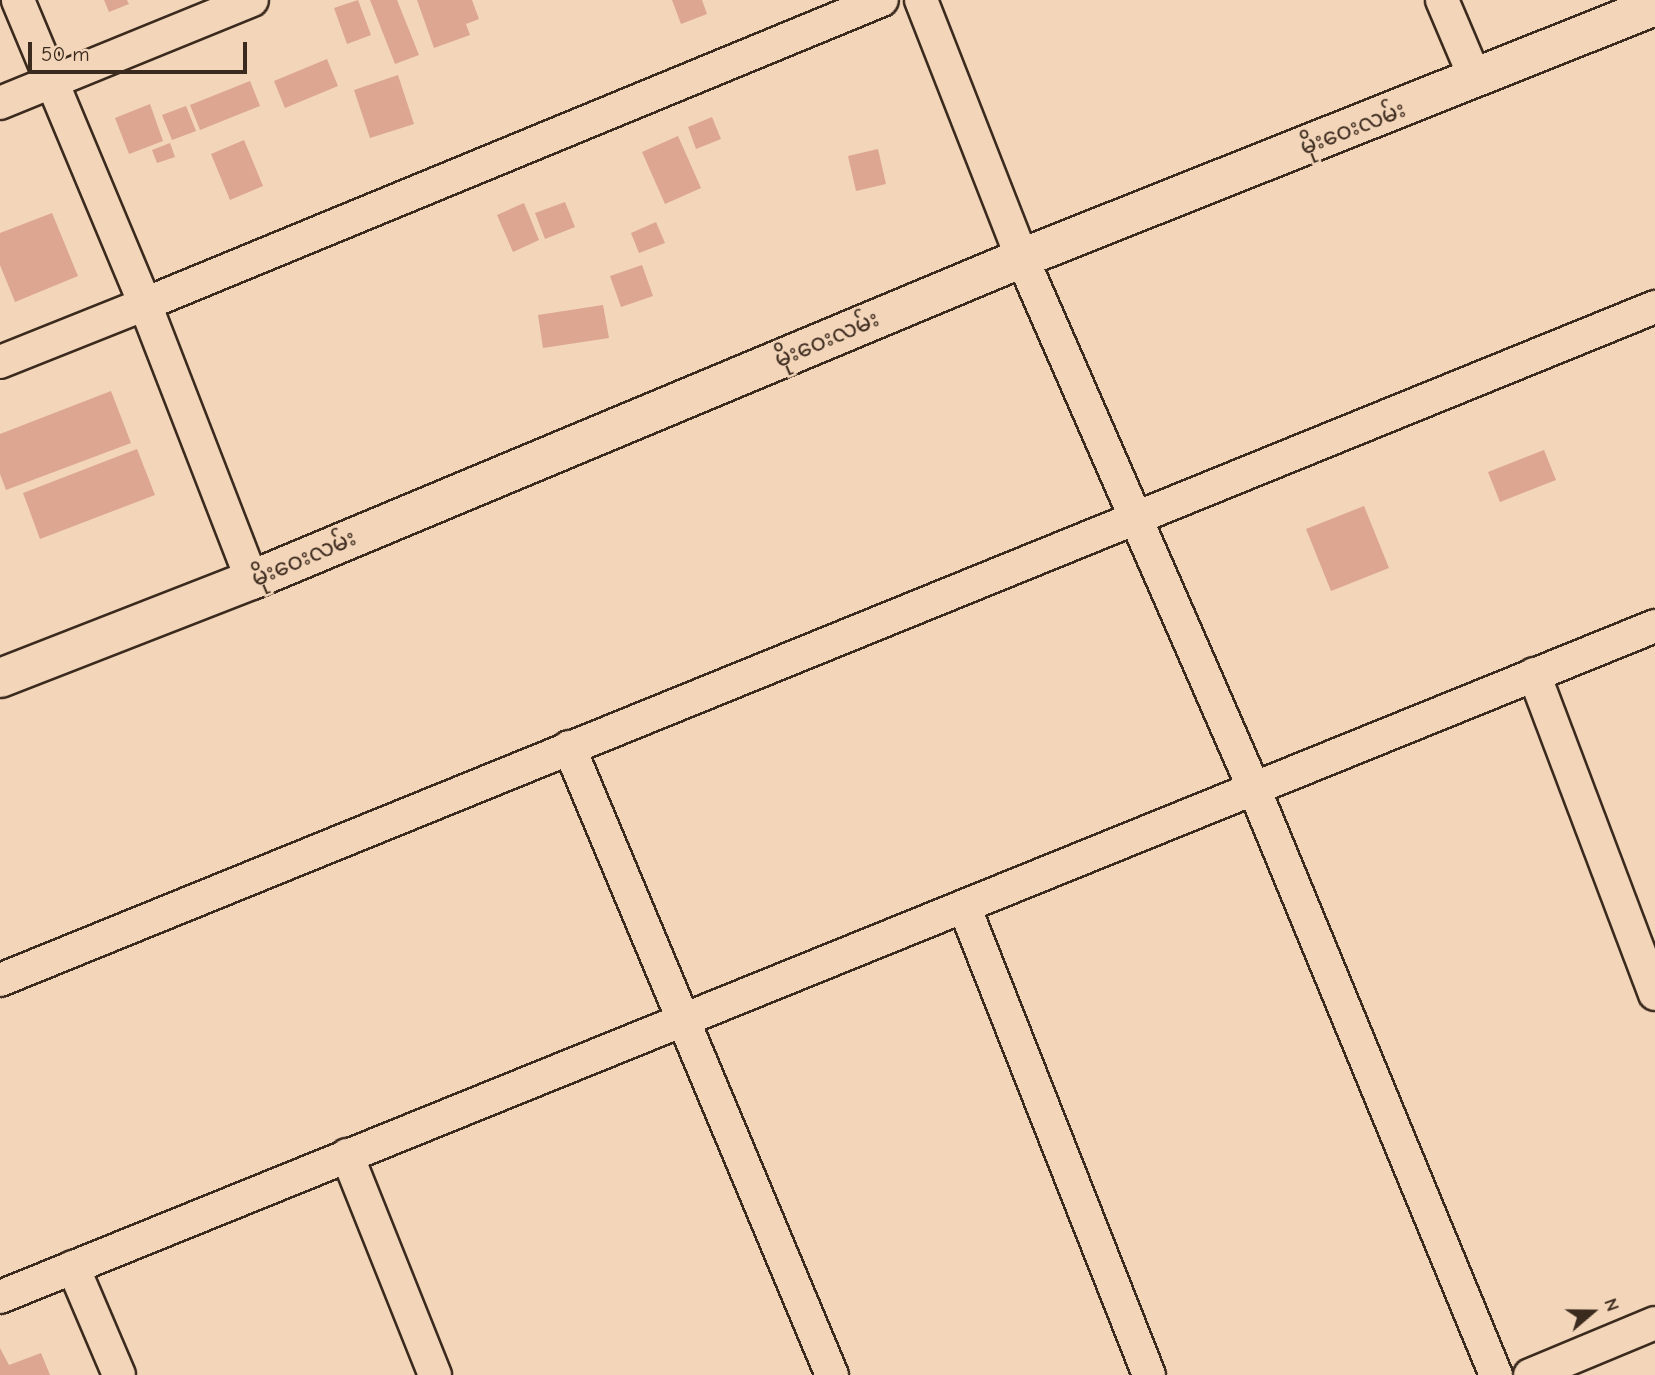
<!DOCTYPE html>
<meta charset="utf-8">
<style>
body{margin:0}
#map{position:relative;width:1655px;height:1375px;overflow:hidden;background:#f3d5b9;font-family:"Comic Neue","Noto Sans Myanmar",sans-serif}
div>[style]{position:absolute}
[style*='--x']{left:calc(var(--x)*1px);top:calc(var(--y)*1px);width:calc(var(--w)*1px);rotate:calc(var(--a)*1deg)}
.building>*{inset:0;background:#dca691}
.roads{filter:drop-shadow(2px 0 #3b2a1e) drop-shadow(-2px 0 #3b2a1e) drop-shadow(0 2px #3b2a1e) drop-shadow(0 -2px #3b2a1e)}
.minor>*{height:32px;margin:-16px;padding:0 16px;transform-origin:16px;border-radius:16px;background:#f3d5b9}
.tertiary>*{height:38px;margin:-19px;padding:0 19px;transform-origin:19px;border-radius:19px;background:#f3d5b9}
span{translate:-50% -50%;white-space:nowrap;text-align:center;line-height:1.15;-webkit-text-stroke:5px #f3d5b9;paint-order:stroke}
.street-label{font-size:23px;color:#3b2a1e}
.north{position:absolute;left:1557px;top:1277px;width:70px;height:70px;-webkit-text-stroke:5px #f3d5b9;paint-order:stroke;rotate:70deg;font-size:19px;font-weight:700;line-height:28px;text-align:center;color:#3b2a1e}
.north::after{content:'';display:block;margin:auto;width:24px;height:32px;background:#3b2a1e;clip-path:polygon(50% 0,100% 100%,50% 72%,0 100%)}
.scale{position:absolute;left:28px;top:42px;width:219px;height:32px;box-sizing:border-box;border:4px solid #3b2a1e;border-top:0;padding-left:9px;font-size:21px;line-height:24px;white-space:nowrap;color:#3b2a1e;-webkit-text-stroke:5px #f3d5b9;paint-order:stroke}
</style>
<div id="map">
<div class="building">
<i style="clip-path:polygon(104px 0,127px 0,129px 4px,109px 12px)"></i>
<i style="clip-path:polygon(358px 0,371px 35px,347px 44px,334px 8px)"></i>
<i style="clip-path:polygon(370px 0,397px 0,419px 55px,395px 64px)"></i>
<i style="clip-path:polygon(417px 0,472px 0,479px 19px,466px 24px,470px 35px,434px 48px)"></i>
<i style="clip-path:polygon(672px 0,702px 0,707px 14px,681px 24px)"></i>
<i style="clip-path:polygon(327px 59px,338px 86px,285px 108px,274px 81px)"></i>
<i style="clip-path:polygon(398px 75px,414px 124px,370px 138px,354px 90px)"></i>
<i style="clip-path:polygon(250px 81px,260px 106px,200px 130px,190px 105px)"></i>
<i style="clip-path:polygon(150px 104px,163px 141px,129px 154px,115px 118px)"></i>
<i style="clip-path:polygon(186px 106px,196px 131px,172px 140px,162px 115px)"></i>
<i style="clip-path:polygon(712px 117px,721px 139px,696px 149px,688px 127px)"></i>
<i style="clip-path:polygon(678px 136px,701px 188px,665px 204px,642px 152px)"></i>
<i style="clip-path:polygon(244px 140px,263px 186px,230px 200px,211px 154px)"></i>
<i style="clip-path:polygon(170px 143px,175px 157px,157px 163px,152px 150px)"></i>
<i style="clip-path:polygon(878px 149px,886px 184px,856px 191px,848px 156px)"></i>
<i style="clip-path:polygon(565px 202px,575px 227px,545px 239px,535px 213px)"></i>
<i style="clip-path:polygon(524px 203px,539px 240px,513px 252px,497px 215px)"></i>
<i style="clip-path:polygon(52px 213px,78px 276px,15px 302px,0 265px,0 233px)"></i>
<i style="clip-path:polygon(656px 222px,665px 243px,639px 253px,631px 233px)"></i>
<i style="clip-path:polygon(642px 265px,653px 296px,621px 307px,610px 276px)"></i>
<i style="clip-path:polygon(603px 305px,609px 338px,543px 348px,538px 315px)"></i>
<i style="clip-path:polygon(111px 391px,131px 443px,6px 490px,0 474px,0 434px)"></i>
<i style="clip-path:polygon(137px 449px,155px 495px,40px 539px,23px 493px)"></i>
<i style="clip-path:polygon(1544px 450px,1556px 480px,1500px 502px,1488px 472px)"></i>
<i style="clip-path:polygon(1364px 506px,1389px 568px,1331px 591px,1306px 529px)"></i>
<i style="clip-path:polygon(0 1348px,9px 1365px,41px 1353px,50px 1375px,0 1375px)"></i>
</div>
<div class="roads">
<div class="minor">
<i style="--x:921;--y:0;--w:277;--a:68.6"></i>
<i style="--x:1022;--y:258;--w:582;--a:66.39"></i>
<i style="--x:1255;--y:791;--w:632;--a:67.58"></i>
<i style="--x:1442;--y:0;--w:87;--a:67"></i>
<i style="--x:0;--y:103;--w:272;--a:-22.2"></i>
<i style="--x:0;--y:362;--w:156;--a:-21.8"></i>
<i style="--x:145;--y:304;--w:329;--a:-112.7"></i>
<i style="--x:252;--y:580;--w:296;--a:-111.2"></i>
<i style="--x:145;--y:304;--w:797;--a:-22.42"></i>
<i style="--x:1534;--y:674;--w:342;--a:69.3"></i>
<i style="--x:569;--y:747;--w:681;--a:67.28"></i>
<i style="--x:964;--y:906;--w:504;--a:68.47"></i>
<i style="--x:0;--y:980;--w:1787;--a:-22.13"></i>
<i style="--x:347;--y:1155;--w:237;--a:68.2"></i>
<i style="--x:73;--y:1267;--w:117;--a:66.9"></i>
<i style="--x:0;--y:1297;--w:1786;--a:-22.07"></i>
<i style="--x:1530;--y:1375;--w:135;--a:-22.6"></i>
</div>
<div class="tertiary">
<i style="--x:0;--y:678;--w:270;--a:-21.3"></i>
<i style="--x:252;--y:580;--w:835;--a:-22.69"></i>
<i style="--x:1022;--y:258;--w:681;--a:-21.71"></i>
</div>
</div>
<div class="street-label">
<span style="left:1353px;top:129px;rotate:-21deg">မိုးဝေးလမ်း</span>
<span style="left:827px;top:340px;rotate:-23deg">မိုးဝေးလမ်း</span>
<span style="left:304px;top:559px;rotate:-23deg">မိုးဝေးလမ်း</span>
</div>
<div class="north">N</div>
<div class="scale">50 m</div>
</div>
